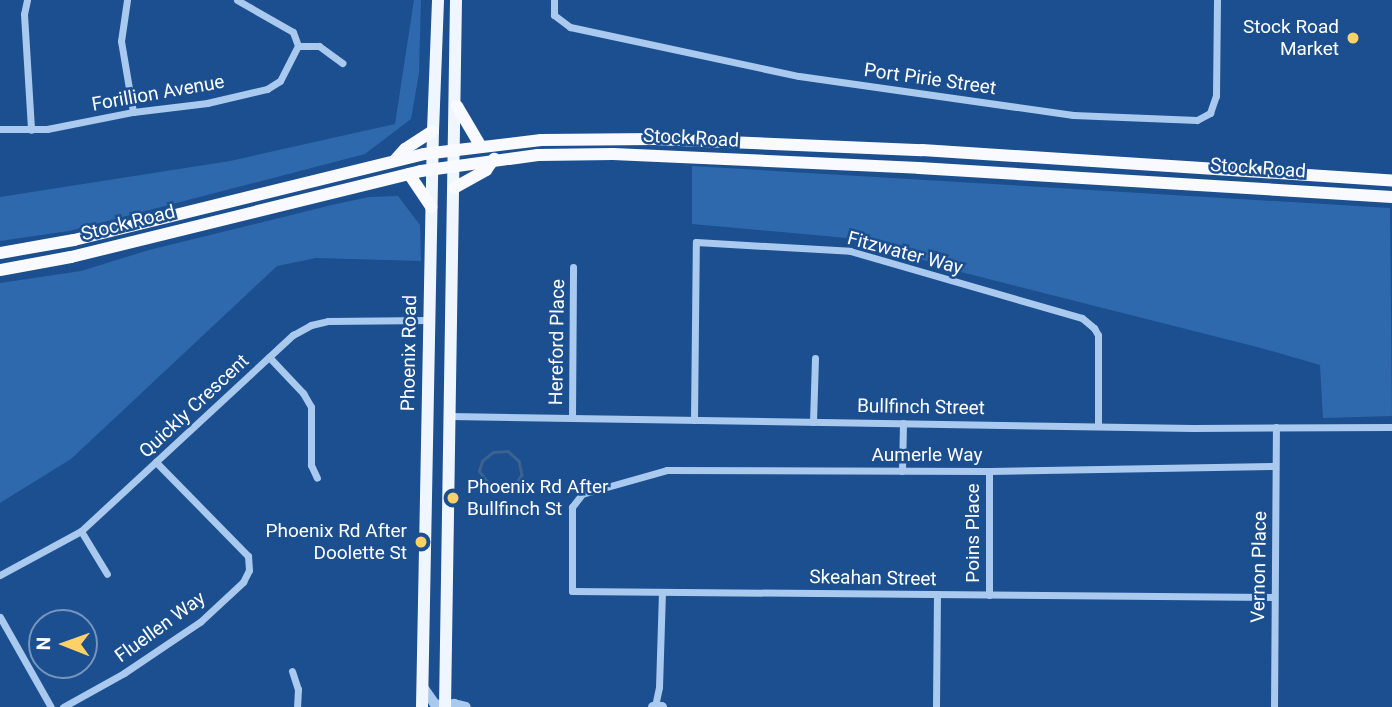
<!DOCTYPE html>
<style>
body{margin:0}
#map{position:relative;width:1392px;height:707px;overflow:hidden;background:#1b4f8f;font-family:Roboto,sans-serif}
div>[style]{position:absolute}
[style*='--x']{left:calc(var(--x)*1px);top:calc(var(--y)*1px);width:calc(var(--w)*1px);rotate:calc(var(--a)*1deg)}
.green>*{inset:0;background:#2e69ad}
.stream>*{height:2.5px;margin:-1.25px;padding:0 1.25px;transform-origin:1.25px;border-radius:1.25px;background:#3c6290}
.minor>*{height:7px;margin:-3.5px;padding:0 3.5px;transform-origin:3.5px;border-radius:3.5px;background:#a9c9ee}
.tertiary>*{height:10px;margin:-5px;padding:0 5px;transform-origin:5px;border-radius:5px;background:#a9c9ee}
.primary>*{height:12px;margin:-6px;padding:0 6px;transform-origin:6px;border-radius:6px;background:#f0f6ff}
.trunk>*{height:12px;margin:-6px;padding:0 6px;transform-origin:6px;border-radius:6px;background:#f8faff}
.dots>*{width:19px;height:19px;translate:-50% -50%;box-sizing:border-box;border:4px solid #1b4f8f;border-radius:50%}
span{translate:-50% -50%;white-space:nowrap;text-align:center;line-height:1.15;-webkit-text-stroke:5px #1b4f8f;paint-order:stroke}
.poi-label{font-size:19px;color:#fff}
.right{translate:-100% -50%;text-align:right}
.left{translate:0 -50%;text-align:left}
.street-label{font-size:19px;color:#fff}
.north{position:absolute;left:28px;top:609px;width:70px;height:70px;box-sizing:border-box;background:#1b4f8f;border:2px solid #7695bc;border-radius:50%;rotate:271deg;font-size:19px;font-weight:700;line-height:28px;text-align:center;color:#fff}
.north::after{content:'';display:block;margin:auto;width:24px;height:32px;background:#ffd166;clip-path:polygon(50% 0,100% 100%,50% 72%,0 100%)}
</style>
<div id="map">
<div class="green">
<i style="clip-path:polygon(414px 0,421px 0,419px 73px,411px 119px,365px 154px,69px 231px,0 241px,0 197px,230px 161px,395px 124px)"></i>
<i style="clip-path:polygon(692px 166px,1390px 208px,1392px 416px,1323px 418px,1320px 365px,1261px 348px,961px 272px,858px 239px,692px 224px)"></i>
<i style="clip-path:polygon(398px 196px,420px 225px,421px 261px,316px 258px,277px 266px,71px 459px,0 503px,0 283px,81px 271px,149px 250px,336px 204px,369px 197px)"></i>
</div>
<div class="stream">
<i style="--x:508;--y:451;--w:15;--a:42"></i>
<i style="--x:519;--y:461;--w:14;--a:78"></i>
<i style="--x:522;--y:475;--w:11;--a:124"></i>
<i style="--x:516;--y:484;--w:25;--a:173"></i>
<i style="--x:491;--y:487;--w:20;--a:-127"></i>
<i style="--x:479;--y:471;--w:10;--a:-73"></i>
<i style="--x:482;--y:461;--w:14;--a:-39"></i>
<i style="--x:493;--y:452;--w:15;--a:-4"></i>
</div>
<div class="minor">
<i style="--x:27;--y:0;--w:14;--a:102"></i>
<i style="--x:24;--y:14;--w:116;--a:86.5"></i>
<i style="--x:127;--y:0;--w:41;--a:98.3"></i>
<i style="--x:121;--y:41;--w:72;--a:80.4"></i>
<i style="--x:237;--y:0;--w:64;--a:29.7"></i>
<i style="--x:293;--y:32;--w:15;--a:70"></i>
<i style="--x:554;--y:0;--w:15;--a:90"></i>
<i style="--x:554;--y:15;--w:20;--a:37"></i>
<i style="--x:570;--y:27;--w:234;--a:12.1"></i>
<i style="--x:799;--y:76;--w:277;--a:8.1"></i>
<i style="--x:1073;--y:115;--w:124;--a:2.3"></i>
<i style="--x:1197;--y:120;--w:15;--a:-28"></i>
<i style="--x:1210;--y:113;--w:18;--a:-71"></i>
<i style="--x:1216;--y:96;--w:96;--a:-89.4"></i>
<i style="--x:298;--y:46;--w:21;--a:0"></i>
<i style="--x:319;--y:46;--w:29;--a:36"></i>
<i style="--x:0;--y:129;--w:47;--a:0"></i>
<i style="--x:47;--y:129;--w:88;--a:-11.2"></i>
<i style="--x:133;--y:112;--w:75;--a:-6.9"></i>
<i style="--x:207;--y:103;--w:62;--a:-13.1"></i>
<i style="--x:267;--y:89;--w:15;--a:-32"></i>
<i style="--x:280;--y:81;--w:39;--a:-63"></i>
<i style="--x:269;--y:357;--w:50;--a:46.6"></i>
<i style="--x:303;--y:393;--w:16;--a:60"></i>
<i style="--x:311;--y:407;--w:58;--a:90"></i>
<i style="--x:311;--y:465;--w:14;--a:65"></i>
<i style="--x:450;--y:416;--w:743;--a:0.93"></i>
<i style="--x:1193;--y:428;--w:199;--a:-0.3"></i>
<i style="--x:572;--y:417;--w:150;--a:-89.6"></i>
<i style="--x:694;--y:420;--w:178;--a:-89.4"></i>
<i style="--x:696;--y:242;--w:154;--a:3.3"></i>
<i style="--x:850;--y:251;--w:241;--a:16.1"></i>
<i style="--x:1082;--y:318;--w:16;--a:40"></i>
<i style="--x:1094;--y:328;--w:8;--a:60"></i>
<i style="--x:1098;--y:335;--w:90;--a:90"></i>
<i style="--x:813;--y:422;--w:64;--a:-88.2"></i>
<i style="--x:902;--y:471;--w:48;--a:-88.8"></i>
<i style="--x:81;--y:531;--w:50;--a:58.8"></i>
<i style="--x:0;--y:575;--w:92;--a:-28.5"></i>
<i style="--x:81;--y:531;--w:289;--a:-42.8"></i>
<i style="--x:293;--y:335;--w:21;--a:-29"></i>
<i style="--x:311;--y:325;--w:17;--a:-13"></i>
<i style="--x:328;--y:321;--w:101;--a:-0.6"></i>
<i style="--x:989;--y:595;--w:124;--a:-90"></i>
<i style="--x:1274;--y:597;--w:702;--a:-179.51"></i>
<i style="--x:572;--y:591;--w:84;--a:-90"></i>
<i style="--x:572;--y:507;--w:16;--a:-52"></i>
<i style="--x:582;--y:494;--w:88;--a:-15.8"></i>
<i style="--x:667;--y:470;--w:322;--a:0.2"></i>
<i style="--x:989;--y:471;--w:286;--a:-1"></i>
<i style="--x:0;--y:617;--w:103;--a:60.5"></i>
<i style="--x:292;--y:671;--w:19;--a:72"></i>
<i style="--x:298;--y:689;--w:18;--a:93"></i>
<i style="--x:655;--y:706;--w:19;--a:-78"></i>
<i style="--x:659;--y:687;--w:95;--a:-88.2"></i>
<i style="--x:63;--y:707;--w:70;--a:-29.1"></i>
<i style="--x:124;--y:673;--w:92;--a:-33.9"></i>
<i style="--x:200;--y:622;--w:59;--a:-42.9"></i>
<i style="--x:243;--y:582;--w:13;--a:-63"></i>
<i style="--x:249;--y:570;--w:14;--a:-94"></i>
<i style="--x:248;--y:556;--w:132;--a:-134.4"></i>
<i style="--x:936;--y:707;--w:113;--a:-89.5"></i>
<i style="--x:1274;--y:707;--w:280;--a:-89.6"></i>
</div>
<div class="tertiary">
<i style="--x:423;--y:687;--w:19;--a:55"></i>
<i style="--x:434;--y:703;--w:9;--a:27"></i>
<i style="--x:446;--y:707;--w:9;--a:-21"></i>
<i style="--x:454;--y:704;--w:12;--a:14"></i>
<i style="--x:653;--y:707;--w:9;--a:0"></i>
</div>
<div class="primary">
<i style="--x:422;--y:707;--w:576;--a:-88.91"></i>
<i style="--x:433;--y:131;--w:131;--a:-87.8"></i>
<i style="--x:445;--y:707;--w:707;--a:-89.11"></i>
</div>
<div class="trunk">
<i style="--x:457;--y:106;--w:45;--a:59.5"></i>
<i style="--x:396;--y:159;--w:13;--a:-48"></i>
<i style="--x:405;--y:149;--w:33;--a:-33"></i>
<i style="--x:409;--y:174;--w:40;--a:56"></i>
<i style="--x:454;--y:188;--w:37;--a:-29"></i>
<i style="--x:486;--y:170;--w:14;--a:-54"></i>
<i style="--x:0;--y:253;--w:75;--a:-10"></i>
<i style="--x:74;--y:240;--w:360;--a:-13.8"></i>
<i style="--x:424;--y:154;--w:118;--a:-6.8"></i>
<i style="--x:541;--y:140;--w:114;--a:-0.5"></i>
<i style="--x:655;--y:139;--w:267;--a:2.4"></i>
<i style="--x:922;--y:150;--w:471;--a:3.7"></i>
<i style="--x:0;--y:270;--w:72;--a:-10.4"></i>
<i style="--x:71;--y:257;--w:360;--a:-13.8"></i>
<i style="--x:421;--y:171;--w:118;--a:-7.8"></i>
<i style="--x:538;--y:155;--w:75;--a:-0.8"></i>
<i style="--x:613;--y:154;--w:306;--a:2.6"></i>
<i style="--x:919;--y:168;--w:474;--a:3.5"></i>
</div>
<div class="dots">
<i style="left:1353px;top:38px;background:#ffd166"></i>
<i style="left:453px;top:498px;background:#ffd166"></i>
<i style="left:421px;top:542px;background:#ffd166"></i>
</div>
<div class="poi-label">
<span class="right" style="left:1339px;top:38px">Stock Road<br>Market</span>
<span class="left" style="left:467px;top:498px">Phoenix Rd After<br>Bullfinch St</span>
<span class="right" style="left:407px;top:542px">Phoenix Rd After<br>Doolette St</span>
</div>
<div class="street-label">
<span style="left:930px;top:79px;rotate:8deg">Port Pirie Street</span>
<span style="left:158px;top:93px;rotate:-10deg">Forillion Avenue</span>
<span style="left:691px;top:138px;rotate:3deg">Stock Road</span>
<span style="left:1258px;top:168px;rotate:4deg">Stock Road</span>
<span style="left:128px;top:223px;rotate:-14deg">Stock Road</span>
<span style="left:905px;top:253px;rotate:15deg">Fitzwater Way</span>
<span style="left:557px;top:342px;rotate:-89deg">Hereford Place</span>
<span style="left:409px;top:353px;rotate:-89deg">Phoenix Road</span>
<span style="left:194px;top:406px;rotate:-43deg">Quickly Crescent</span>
<span style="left:921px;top:407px;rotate:1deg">Bullfinch Street</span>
<span style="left:927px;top:455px">Aumerle Way</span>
<span style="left:973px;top:533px;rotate:-90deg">Poins Place</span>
<span style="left:1259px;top:567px;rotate:-89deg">Vernon Place</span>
<span style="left:873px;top:578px;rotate:1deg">Skeahan Street</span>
<span style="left:160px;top:627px;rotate:-36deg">Fluellen Way</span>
</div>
<div class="north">N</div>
</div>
